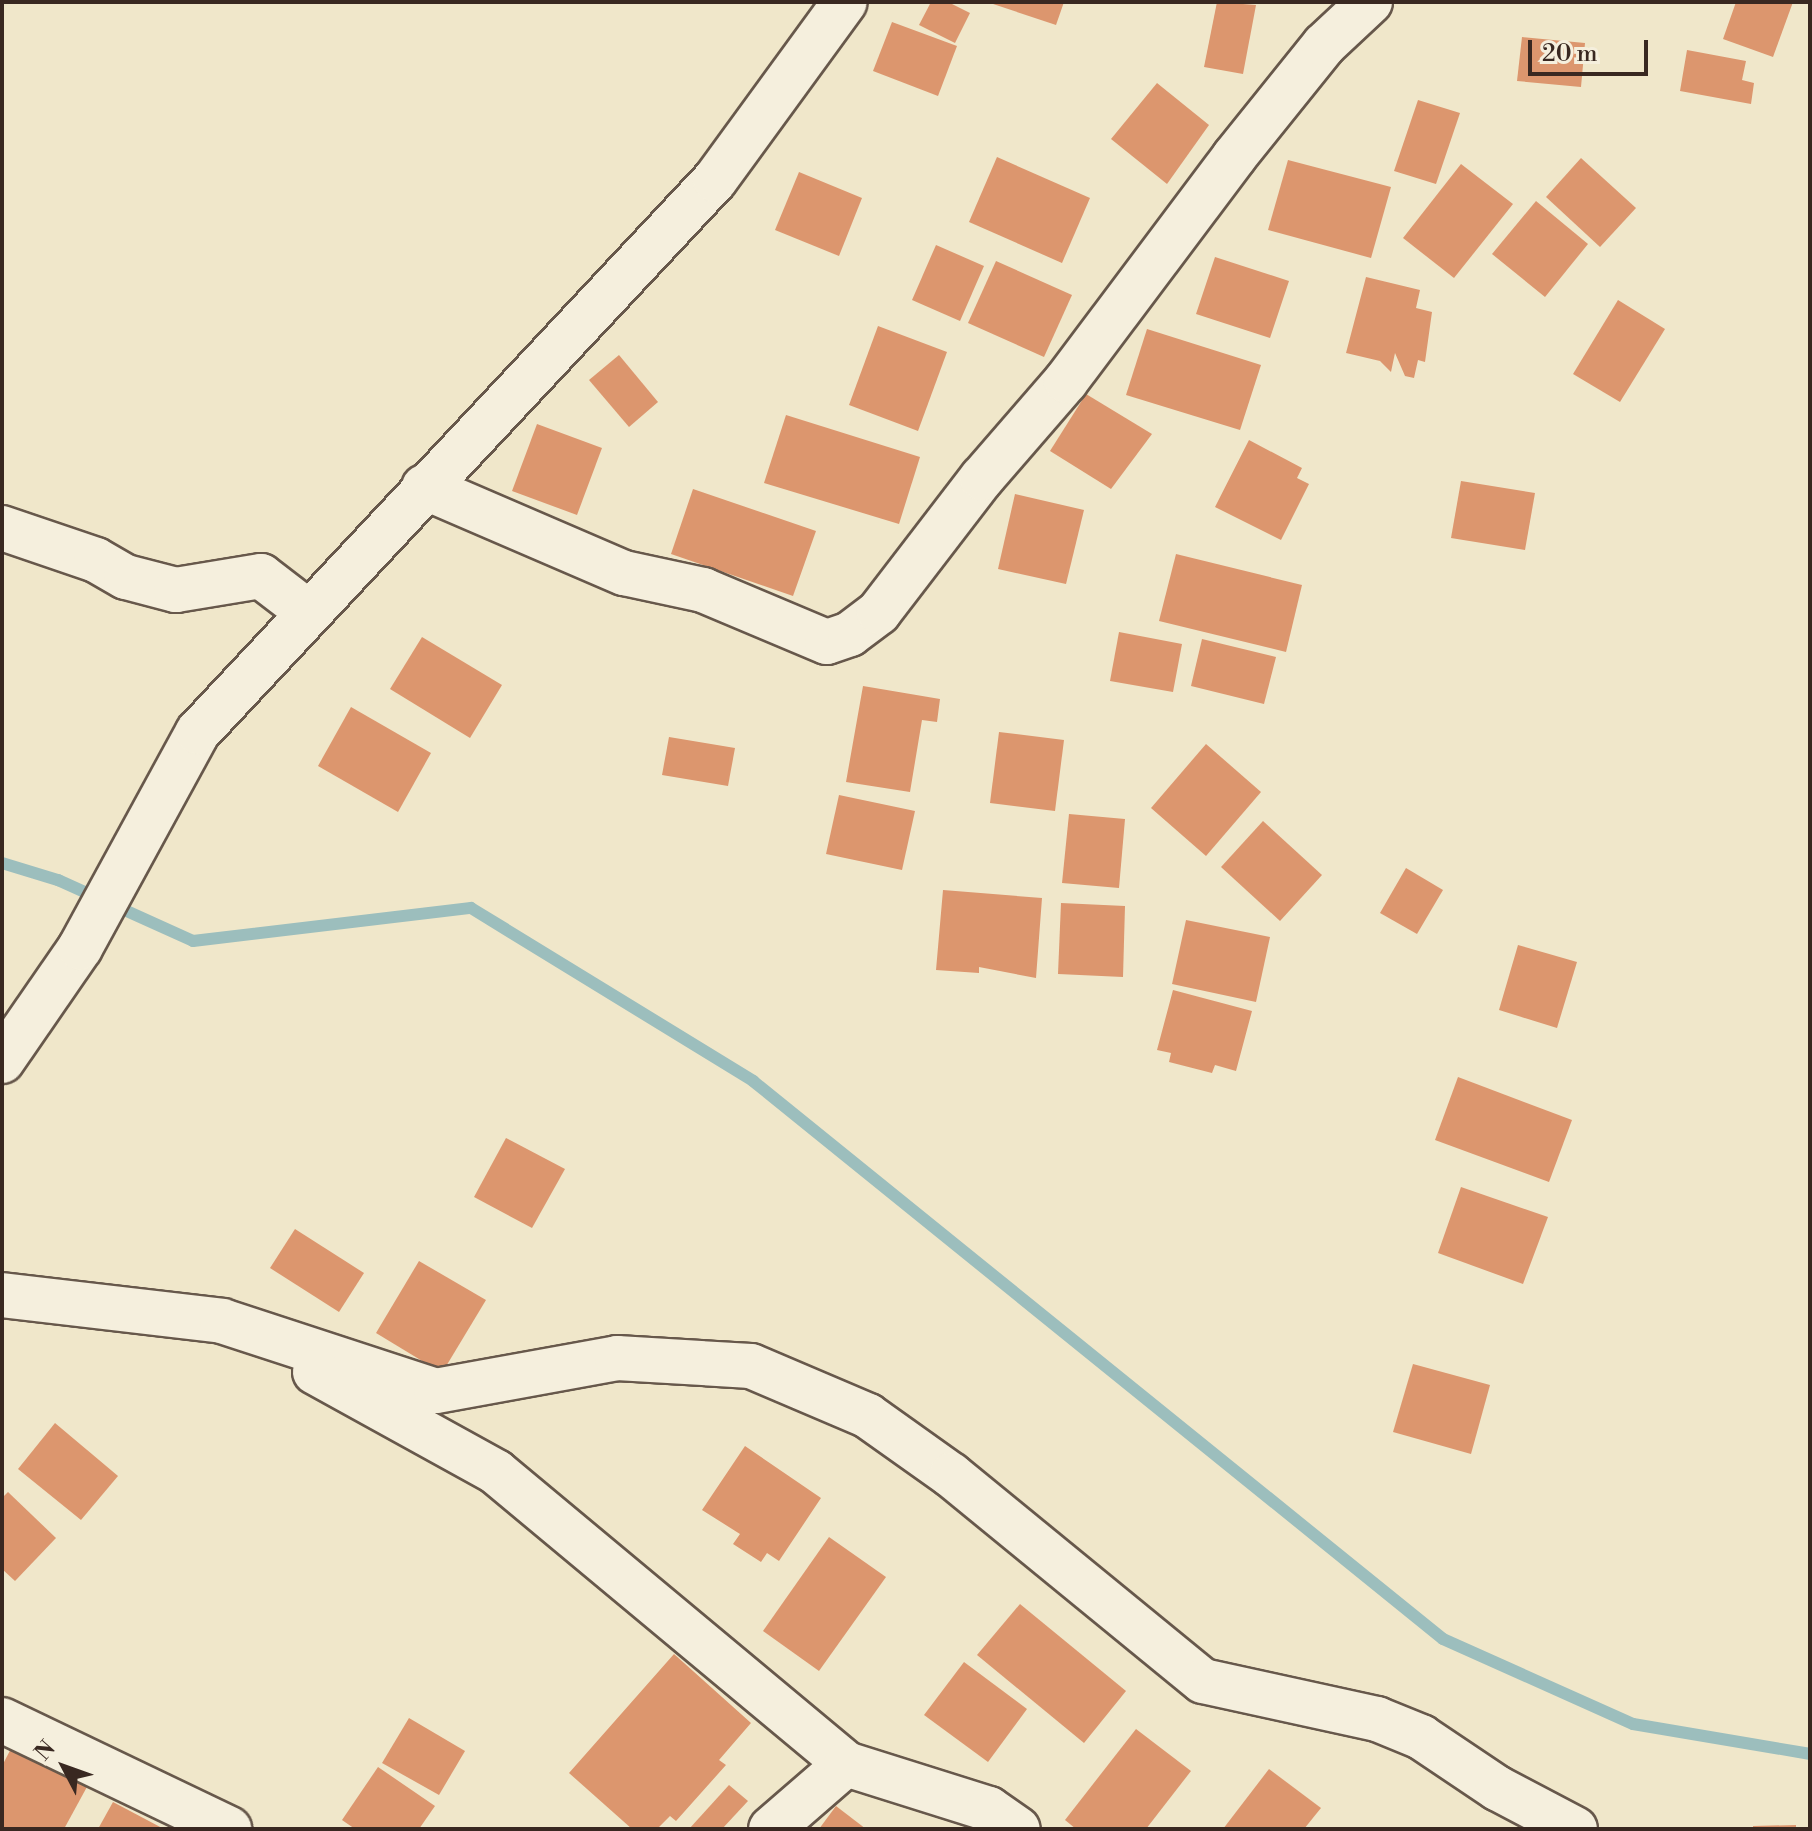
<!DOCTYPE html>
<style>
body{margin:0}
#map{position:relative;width:1812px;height:1831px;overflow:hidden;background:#f0e7ca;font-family:"Libre Bodoni",serif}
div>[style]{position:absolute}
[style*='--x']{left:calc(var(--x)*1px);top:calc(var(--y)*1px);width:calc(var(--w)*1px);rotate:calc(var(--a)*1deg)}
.stream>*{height:12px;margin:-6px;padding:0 6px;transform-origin:6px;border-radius:6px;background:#9cbebd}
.building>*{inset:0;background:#dc966e}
.roads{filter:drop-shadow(2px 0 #67584b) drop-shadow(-2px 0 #67584b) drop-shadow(0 2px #67584b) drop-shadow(0 -2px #67584b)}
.minor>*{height:44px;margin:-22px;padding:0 22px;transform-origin:22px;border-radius:22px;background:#f5efdd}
span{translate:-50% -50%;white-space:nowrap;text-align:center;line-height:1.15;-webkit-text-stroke:6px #f5efdd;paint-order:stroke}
.frame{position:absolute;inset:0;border:4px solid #392821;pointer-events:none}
.north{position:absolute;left:24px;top:1727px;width:80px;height:80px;-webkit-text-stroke:6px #f5efdd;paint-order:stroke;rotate:311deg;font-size:22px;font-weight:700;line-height:32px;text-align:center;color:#392821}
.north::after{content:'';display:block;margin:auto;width:28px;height:36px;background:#392821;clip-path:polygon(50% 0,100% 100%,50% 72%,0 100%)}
.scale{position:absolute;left:1528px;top:40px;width:120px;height:36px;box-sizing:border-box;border:4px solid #392821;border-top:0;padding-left:10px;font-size:24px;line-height:28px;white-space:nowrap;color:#392821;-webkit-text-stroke:6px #f5efdd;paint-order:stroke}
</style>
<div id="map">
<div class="stream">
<i style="--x:2;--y:863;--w:59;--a:16.9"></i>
<i style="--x:58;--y:880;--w:148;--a:24.3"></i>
<i style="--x:193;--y:941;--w:280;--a:-6.8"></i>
<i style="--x:471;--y:908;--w:331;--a:31.5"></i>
<i style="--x:753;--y:1081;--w:887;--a:38.96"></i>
<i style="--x:1443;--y:1639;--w:208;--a:24.1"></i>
<i style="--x:1633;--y:1724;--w:180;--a:9.6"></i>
</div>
<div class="building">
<i style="clip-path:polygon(931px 2px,948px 2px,970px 13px,955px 43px,919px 25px)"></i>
<i style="clip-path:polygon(987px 2px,1064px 2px,1056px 25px)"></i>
<i style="clip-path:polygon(1217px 2px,1256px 5px,1243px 74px,1204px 67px)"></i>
<i style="clip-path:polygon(1736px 2px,1793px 2px,1773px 57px,1723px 39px)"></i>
<i style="clip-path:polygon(892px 22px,957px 46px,938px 96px,873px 71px)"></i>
<i style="clip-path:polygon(1522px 37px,1585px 43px,1581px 87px,1517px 81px)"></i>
<i style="clip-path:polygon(1687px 50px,1746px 61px,1742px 80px,1754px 83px,1751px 104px,1680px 91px)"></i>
<i style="clip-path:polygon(1157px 83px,1209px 125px,1167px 184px,1111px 139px)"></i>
<i style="clip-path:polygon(1418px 100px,1460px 113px,1436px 184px,1394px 171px)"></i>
<i style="clip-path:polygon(997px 157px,1090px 198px,1062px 263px,969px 222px)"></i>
<i style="clip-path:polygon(1581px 158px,1636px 208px,1600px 247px,1546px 197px)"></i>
<i style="clip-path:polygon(1288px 160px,1391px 187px,1371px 258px,1268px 230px)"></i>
<i style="clip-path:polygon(1461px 164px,1513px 204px,1454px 278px,1403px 238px)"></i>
<i style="clip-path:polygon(799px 172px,862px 198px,839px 256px,775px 230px)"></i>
<i style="clip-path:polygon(1536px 201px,1588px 244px,1545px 297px,1492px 254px)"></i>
<i style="clip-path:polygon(936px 245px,984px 266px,960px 321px,912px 300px)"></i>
<i style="clip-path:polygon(1215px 257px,1289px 281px,1270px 338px,1196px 314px)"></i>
<i style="clip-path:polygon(996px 261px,1072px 295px,1044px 357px,968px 323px)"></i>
<i style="clip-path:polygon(1366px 277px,1420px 290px,1416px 308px,1432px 312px,1425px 362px,1418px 360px,1414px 378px,1405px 376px,1395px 353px,1391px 372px,1380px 361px,1346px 353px)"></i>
<i style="clip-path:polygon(1618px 300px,1665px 329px,1620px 402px,1573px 374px)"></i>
<i style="clip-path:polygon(878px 326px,947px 352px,918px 431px,849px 405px)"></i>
<i style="clip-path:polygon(1147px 329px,1261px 365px,1240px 430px,1126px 395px)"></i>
<i style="clip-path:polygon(619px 355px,658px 402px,629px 427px,589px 380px)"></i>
<i style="clip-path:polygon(1086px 394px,1152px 434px,1111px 489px,1050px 451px)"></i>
<i style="clip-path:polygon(786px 415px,920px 457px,899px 524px,764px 483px)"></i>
<i style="clip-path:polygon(537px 424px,602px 448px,577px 515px,512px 491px)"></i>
<i style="clip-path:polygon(1249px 440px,1302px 468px,1297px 478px,1309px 484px,1281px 540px,1215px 507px)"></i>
<i style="clip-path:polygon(1461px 481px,1535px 493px,1525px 550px,1451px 538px)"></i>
<i style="clip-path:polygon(693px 489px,816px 531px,793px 596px,671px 554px)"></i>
<i style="clip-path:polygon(1015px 494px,1084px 510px,1066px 584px,998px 569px)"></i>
<i style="clip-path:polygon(1176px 554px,1302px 585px,1286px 652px,1159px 621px)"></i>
<i style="clip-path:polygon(1119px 632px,1182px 644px,1173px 692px,1110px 681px)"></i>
<i style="clip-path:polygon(422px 637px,502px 685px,470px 738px,390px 689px)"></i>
<i style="clip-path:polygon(1202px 639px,1276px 657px,1264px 704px,1191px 686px)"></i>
<i style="clip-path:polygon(863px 686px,940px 699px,937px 722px,922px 720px,910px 792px,846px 782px)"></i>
<i style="clip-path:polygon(351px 707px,431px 753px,398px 812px,318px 766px)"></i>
<i style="clip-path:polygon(999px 732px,1064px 740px,1055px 811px,990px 803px)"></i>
<i style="clip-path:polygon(669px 737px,735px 748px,728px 786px,662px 775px)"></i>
<i style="clip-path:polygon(1206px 744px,1261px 792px,1206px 856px,1151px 808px)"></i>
<i style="clip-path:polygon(839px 795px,915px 811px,902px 870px,826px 854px)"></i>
<i style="clip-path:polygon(1069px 814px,1125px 819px,1119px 888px,1062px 883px)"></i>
<i style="clip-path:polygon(1263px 821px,1322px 875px,1280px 921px,1221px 867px)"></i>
<i style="clip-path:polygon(1406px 868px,1443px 890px,1417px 934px,1380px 913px)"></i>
<i style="clip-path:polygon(943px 890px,1042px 898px,1036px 978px,979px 967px,979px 973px,936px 970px)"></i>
<i style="clip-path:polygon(1061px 903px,1125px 906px,1123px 977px,1058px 974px)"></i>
<i style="clip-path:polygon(1186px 920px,1270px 937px,1256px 1002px,1172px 984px)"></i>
<i style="clip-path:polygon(1518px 945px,1577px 962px,1557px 1028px,1499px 1010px)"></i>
<i style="clip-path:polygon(1173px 990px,1252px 1011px,1236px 1071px,1215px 1065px,1212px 1073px,1169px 1062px,1171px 1053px,1157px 1050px)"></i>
<i style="clip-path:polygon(1458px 1077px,1572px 1120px,1549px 1182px,1435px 1140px)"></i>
<i style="clip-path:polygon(506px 1138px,565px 1169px,532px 1228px,474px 1197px)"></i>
<i style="clip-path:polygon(1461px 1187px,1548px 1217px,1523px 1284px,1438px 1253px)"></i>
<i style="clip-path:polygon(295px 1229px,364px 1273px,339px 1312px,270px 1268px)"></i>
<i style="clip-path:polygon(419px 1261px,486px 1300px,442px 1373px,376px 1333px)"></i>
<i style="clip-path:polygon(1413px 1364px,1490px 1385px,1471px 1454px,1393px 1432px)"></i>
<i style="clip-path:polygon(55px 1423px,118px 1476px,81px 1520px,18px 1469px)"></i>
<i style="clip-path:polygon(745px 1446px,821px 1498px,779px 1561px,767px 1553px,761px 1562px,733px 1544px,740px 1534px,702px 1510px)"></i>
<i style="clip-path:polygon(8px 1492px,56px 1538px,15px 1581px,2px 1569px,2px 1498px)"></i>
<i style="clip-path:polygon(829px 1537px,886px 1577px,819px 1671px,763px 1631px)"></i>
<i style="clip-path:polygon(1020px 1604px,1126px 1691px,1084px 1743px,977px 1655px)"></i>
<i style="clip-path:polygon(674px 1654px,751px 1723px,719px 1760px,726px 1765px,676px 1821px,670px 1816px,657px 1829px,632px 1829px,569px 1773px)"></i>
<i style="clip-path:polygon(964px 1662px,1027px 1709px,988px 1762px,924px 1715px)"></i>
<i style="clip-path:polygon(409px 1718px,465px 1751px,439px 1795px,382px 1763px)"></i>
<i style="clip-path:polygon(1136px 1729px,1191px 1771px,1146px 1829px,1076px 1829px,1065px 1820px)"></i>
<i style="clip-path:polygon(17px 1737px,88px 1785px,64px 1829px,2px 1829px,2px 1766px)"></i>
<i style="clip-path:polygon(378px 1767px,435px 1806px,419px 1829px,355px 1829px,342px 1820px)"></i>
<i style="clip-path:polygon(1269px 1769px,1321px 1808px,1304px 1829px,1223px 1829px)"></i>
<i style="clip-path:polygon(729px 1785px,748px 1801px,722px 1829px,689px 1829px)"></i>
<i style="clip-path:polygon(113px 1802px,164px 1829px,98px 1829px)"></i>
<i style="clip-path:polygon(836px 1806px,866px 1829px,819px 1829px)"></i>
<i style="clip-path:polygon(1796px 1825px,1796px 1829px,1753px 1829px,1753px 1826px)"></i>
</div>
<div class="roads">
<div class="minor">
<i style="--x:424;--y:487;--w:218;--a:23.3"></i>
<i style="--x:624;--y:573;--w:81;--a:12.1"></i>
<i style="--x:703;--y:590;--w:134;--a:22.8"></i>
<i style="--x:827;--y:642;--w:24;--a:-19"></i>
<i style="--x:850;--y:634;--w:36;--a:-37"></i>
<i style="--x:879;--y:612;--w:169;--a:-52.5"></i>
<i style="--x:982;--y:478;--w:128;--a:-49.1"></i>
<i style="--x:1066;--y:381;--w:280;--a:-53.1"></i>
<i style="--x:1234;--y:157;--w:144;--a:-51.2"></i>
<i style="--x:1324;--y:45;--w:63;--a:-43.1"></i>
<i style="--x:2;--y:528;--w:99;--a:18.8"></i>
<i style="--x:96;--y:560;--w:34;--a:30"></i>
<i style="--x:126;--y:577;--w:52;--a:14.6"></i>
<i style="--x:176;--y:590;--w:86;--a:-9.4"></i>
<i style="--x:261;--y:576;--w:59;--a:37.5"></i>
<i style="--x:2;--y:1061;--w:137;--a:-55.4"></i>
<i style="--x:80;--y:948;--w:246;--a:-61.4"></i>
<i style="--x:198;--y:732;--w:756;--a:-46.88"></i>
<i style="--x:715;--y:180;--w:220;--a:-53.9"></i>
<i style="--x:2;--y:1295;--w:222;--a:6.7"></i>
<i style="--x:222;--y:1321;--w:225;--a:18.1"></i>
<i style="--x:436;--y:1391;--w:184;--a:-10.3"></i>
<i style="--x:617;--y:1358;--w:134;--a:3.4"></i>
<i style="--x:751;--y:1366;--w:127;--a:23.1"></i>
<i style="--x:868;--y:1416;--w:102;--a:35.4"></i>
<i style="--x:951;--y:1475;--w:325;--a:39.3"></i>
<i style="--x:1203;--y:1681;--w:178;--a:12.3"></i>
<i style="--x:1377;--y:1719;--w:48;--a:22.2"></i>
<i style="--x:1421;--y:1737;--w:92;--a:33.9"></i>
<i style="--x:1497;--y:1788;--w:88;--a:27.7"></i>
<i style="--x:315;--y:1372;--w:207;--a:28.9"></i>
<i style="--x:496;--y:1472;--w:456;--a:39.8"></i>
<i style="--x:2;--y:1720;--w:252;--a:25.6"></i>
<i style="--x:771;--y:1829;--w:99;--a:-40.9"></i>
<i style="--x:846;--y:1764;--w:150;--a:17.5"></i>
<i style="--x:989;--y:1809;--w:35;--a:35"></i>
</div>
</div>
<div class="frame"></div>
<div class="north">N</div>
<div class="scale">20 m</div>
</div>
